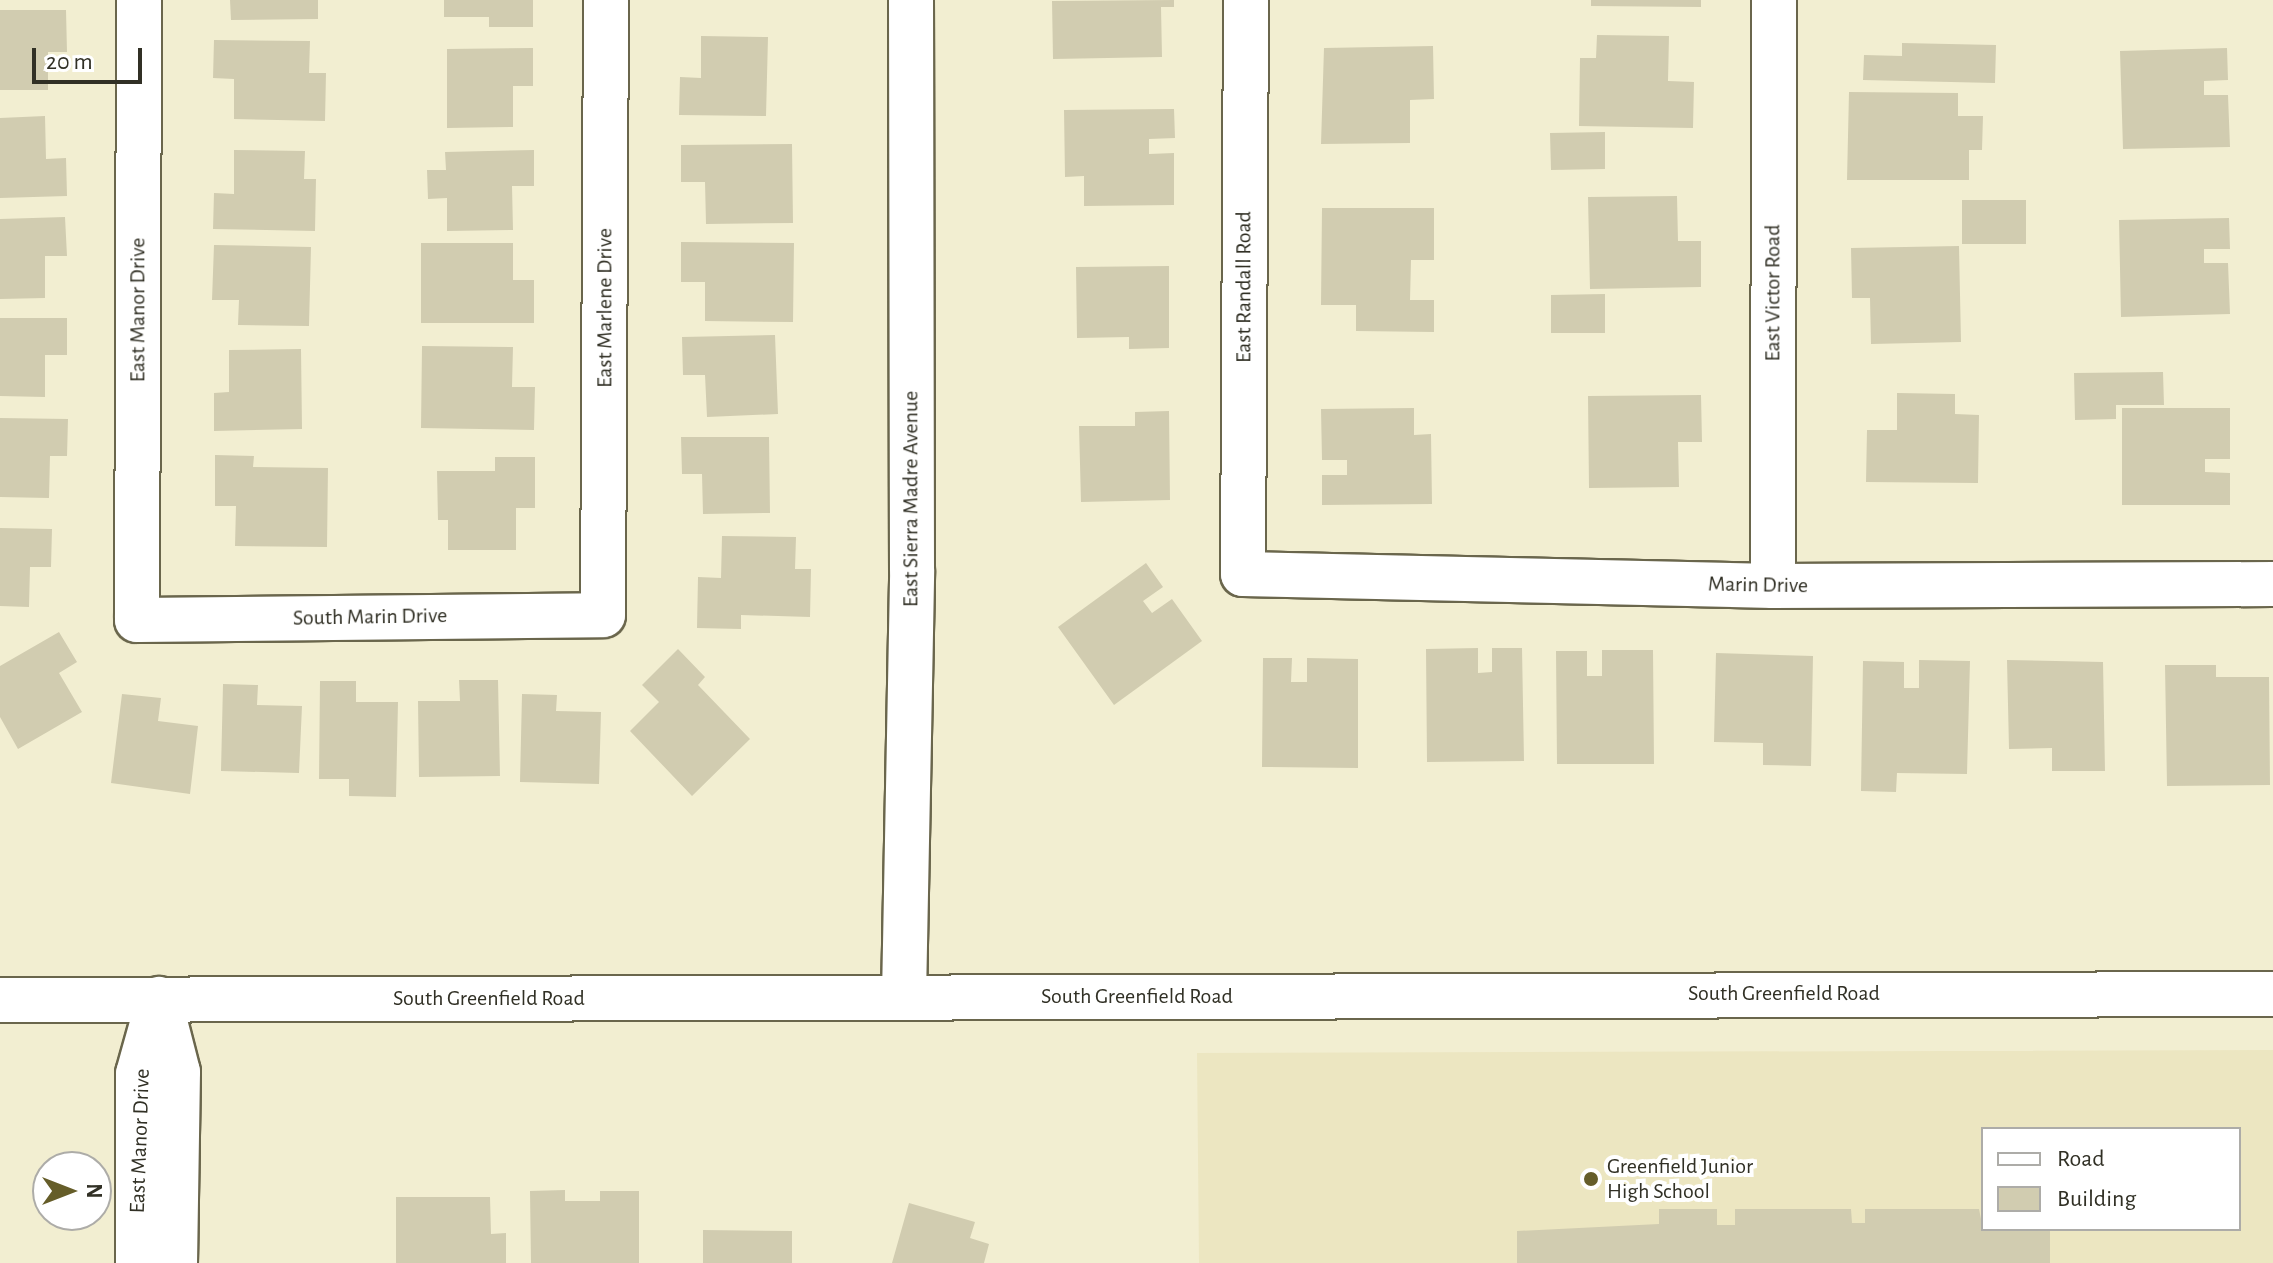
<!DOCTYPE html>
<style>
body{margin:0}
#map{position:relative;width:2273px;height:1263px;overflow:hidden;background:#f2eed1;font-family:"Alegreya Sans",sans-serif}
div>[style]{position:absolute}
[style*='--x']{left:calc(var(--x)*1px);top:calc(var(--y)*1px);width:calc(var(--w)*1px);rotate:calc(var(--a)*1deg)}
.built>*{inset:0;background:#ece6c1}
.building>*{inset:0;background:#d1ccb0}
.roads{filter:drop-shadow(2px 0 #6a664c) drop-shadow(-2px 0 #6a664c) drop-shadow(0 2px #6a664c) drop-shadow(0 -2px #6a664c)}
.minor>*{height:44px;margin:-22px;padding:0 22px;transform-origin:22px;border-radius:22px;background:#fff}
.major>*{height:44px;margin:-22px;padding:0 22px;transform-origin:22px;border-radius:22px;background:#fff}
.dots>*{width:22px;height:22px;translate:-50% -50%;box-sizing:border-box;border:4px solid #fff;border-radius:50%}
span{translate:-50% -50%;white-space:nowrap;text-align:center;line-height:1.15;-webkit-text-stroke:8px #fff;paint-order:stroke}
.street-label{font-size:22px;color:#313025}
.poi-label{font-size:22px;color:#313025}
.left{translate:0 -50%;text-align:left}
.legend{position:absolute;left:1981px;top:1127px;width:260px;height:104px;box-sizing:border-box;background:#fff;border:2px solid #adaca8;margin:0;padding:10px 14px;list-style:none;font-size:24px;color:#313025}
.legend li{display:flex;align-items:center;gap:16px;height:40px}
.legend b{width:40px;border:2px solid #adaca8}
.north{position:absolute;left:32px;top:1151px;width:80px;height:80px;box-sizing:border-box;background:#fff;border:2px solid #adaca8;border-radius:50%;rotate:90deg;font-size:22px;font-weight:700;line-height:32px;text-align:center;color:#313025}
.north::after{content:'';display:block;margin:auto;width:28px;height:36px;background:#655d29;clip-path:polygon(50% 0,100% 100%,50% 72%,0 100%)}
.scale{position:absolute;left:32px;top:48px;width:110px;height:36px;box-sizing:border-box;border:4px solid #313025;border-top:0;padding-left:10px;font-size:24px;line-height:28px;white-space:nowrap;color:#313025;-webkit-text-stroke:6px #fff;paint-order:stroke}
</style>
<div id="map">
<div class="built">
<i style="clip-path:polygon(evenodd,2273px 1050px,2273px 1263px,1199px 1263px,1197px 1053px,2273px 1050px,1983px 1129px,2239px 1129px,2239px 1229px,1983px 1229px,1983px 1129px)"></i>
</div>
<div class="building">
<i style="clip-path:polygon(230px 0,318px 0,318px 19px,231px 20px)"></i>
<i style="clip-path:polygon(444px 0,533px 0,533px 27px,489px 27px,489px 17px,444px 17px)"></i>
<i style="clip-path:polygon(1174px 0,1174px 7px,1161px 7px,1162px 57px,1053px 59px,1052px 1px)"></i>
<i style="clip-path:polygon(1591px 0,1701px 0,1701px 7px,1591px 6px)"></i>
<i style="clip-path:polygon(0 10px,66px 10px,67px 52px,48px 52px,48px 90px,0 90px)"></i>
<i style="clip-path:polygon(1597px 35px,1669px 36px,1668px 81px,1694px 82px,1693px 128px,1579px 126px,1580px 58px,1596px 58px)"></i>
<i style="clip-path:polygon(701px 36px,768px 37px,766px 116px,679px 115px,680px 77px,701px 78px)"></i>
<i style="clip-path:polygon(214px 40px,310px 41px,309px 73px,326px 73px,325px 121px,234px 119px,234px 79px,213px 78px)"></i>
<i style="clip-path:polygon(1902px 43px,1996px 45px,1995px 83px,1863px 80px,1864px 55px,1902px 56px)"></i>
<i style="clip-path:polygon(1433px 46px,1434px 99px,1410px 100px,1410px 143px,1321px 144px,1324px 48px)"></i>
<i style="clip-path:polygon(533px 48px,533px 86px,513px 86px,513px 127px,447px 128px,447px 49px)"></i>
<i style="clip-path:polygon(2227px 48px,2228px 80px,2204px 81px,2204px 95px,2228px 95px,2230px 147px,2123px 149px,2120px 51px)"></i>
<i style="clip-path:polygon(1849px 92px,1958px 93px,1958px 116px,1983px 116px,1982px 150px,1969px 150px,1969px 180px,1847px 180px)"></i>
<i style="clip-path:polygon(1174px 109px,1175px 138px,1149px 139px,1149px 154px,1174px 153px,1174px 205px,1084px 206px,1084px 176px,1065px 177px,1064px 110px)"></i>
<i style="clip-path:polygon(45px 116px,46px 159px,66px 158px,67px 196px,0 198px,0 118px)"></i>
<i style="clip-path:polygon(1605px 132px,1605px 169px,1551px 170px,1550px 133px)"></i>
<i style="clip-path:polygon(792px 144px,793px 223px,706px 224px,705px 182px,681px 182px,681px 145px)"></i>
<i style="clip-path:polygon(234px 150px,305px 151px,304px 179px,316px 179px,315px 231px,213px 229px,214px 193px,234px 194px)"></i>
<i style="clip-path:polygon(534px 150px,534px 186px,512px 186px,513px 230px,447px 231px,447px 198px,428px 199px,427px 170px,446px 170px,445px 152px)"></i>
<i style="clip-path:polygon(1677px 196px,1678px 241px,1701px 241px,1701px 287px,1590px 289px,1588px 197px)"></i>
<i style="clip-path:polygon(1962px 200px,2026px 200px,2026px 244px,1962px 244px)"></i>
<i style="clip-path:polygon(1322px 208px,1434px 208px,1434px 260px,1411px 260px,1410px 300px,1434px 300px,1434px 332px,1356px 331px,1356px 305px,1321px 305px)"></i>
<i style="clip-path:polygon(65px 217px,67px 256px,45px 256px,45px 298px,0 299px,0 219px)"></i>
<i style="clip-path:polygon(2229px 218px,2230px 249px,2204px 249px,2204px 263px,2228px 263px,2230px 314px,2121px 317px,2119px 220px)"></i>
<i style="clip-path:polygon(681px 242px,794px 243px,793px 322px,705px 321px,705px 282px,681px 282px)"></i>
<i style="clip-path:polygon(421px 243px,513px 243px,513px 280px,534px 280px,534px 323px,421px 323px)"></i>
<i style="clip-path:polygon(214px 245px,311px 247px,309px 326px,238px 325px,239px 300px,212px 300px)"></i>
<i style="clip-path:polygon(1959px 246px,1961px 342px,1871px 344px,1870px 298px,1852px 298px,1851px 248px)"></i>
<i style="clip-path:polygon(1169px 266px,1169px 348px,1129px 349px,1129px 337px,1077px 338px,1076px 267px)"></i>
<i style="clip-path:polygon(1605px 294px,1605px 333px,1551px 333px,1551px 295px)"></i>
<i style="clip-path:polygon(0 318px,67px 318px,67px 355px,45px 355px,45px 397px,0 396px)"></i>
<i style="clip-path:polygon(775px 335px,778px 414px,707px 417px,705px 375px,683px 375px,682px 337px)"></i>
<i style="clip-path:polygon(422px 346px,513px 347px,512px 387px,535px 387px,534px 430px,421px 428px)"></i>
<i style="clip-path:polygon(301px 349px,302px 429px,214px 431px,214px 393px,229px 392px,229px 350px)"></i>
<i style="clip-path:polygon(2163px 372px,2164px 405px,2116px 405px,2116px 419px,2075px 420px,2074px 373px)"></i>
<i style="clip-path:polygon(1897px 393px,1955px 394px,1955px 414px,1979px 415px,1978px 483px,1866px 482px,1867px 430px,1897px 430px)"></i>
<i style="clip-path:polygon(1701px 395px,1702px 442px,1678px 442px,1679px 487px,1589px 488px,1588px 396px)"></i>
<i style="clip-path:polygon(1414px 408px,1414px 435px,1431px 434px,1432px 504px,1322px 505px,1322px 475px,1347px 475px,1347px 460px,1322px 460px,1321px 409px)"></i>
<i style="clip-path:polygon(2122px 408px,2230px 408px,2230px 459px,2205px 459px,2205px 472px,2230px 473px,2230px 505px,2122px 505px)"></i>
<i style="clip-path:polygon(1169px 411px,1170px 500px,1081px 502px,1079px 426px,1135px 426px,1135px 412px)"></i>
<i style="clip-path:polygon(0 418px,68px 419px,67px 456px,50px 456px,49px 498px,0 497px)"></i>
<i style="clip-path:polygon(681px 437px,769px 437px,770px 513px,703px 514px,702px 474px,682px 474px)"></i>
<i style="clip-path:polygon(215px 455px,254px 456px,253px 467px,328px 468px,327px 547px,235px 546px,236px 506px,215px 506px)"></i>
<i style="clip-path:polygon(495px 457px,535px 457px,535px 508px,516px 508px,516px 550px,448px 550px,448px 520px,438px 520px,437px 471px,495px 471px)"></i>
<i style="clip-path:polygon(0 528px,52px 529px,51px 567px,30px 567px,29px 607px,0 606px)"></i>
<i style="clip-path:polygon(722px 536px,796px 537px,795px 569px,811px 569px,810px 617px,741px 615px,741px 629px,697px 628px,698px 577px,721px 578px)"></i>
<i style="clip-path:polygon(1146px 563px,1163px 587px,1143px 601px,1152px 613px,1172px 599px,1202px 641px,1114px 705px,1058px 627px)"></i>
<i style="clip-path:polygon(59px 632px,77px 662px,59px 673px,82px 712px,18px 749px,0 717px,0 666px)"></i>
<i style="clip-path:polygon(1478px 648px,1478px 673px,1492px 672px,1492px 648px,1522px 648px,1524px 761px,1427px 762px,1426px 649px)"></i>
<i style="clip-path:polygon(678px 649px,705px 677px,698px 685px,750px 739px,692px 796px,630px 731px,659px 702px,642px 685px)"></i>
<i style="clip-path:polygon(1602px 650px,1653px 650px,1654px 764px,1557px 764px,1556px 651px,1587px 651px,1587px 676px,1602px 676px)"></i>
<i style="clip-path:polygon(1716px 653px,1813px 656px,1811px 766px,1763px 765px,1763px 743px,1714px 742px)"></i>
<i style="clip-path:polygon(1263px 658px,1292px 658px,1291px 682px,1307px 682px,1307px 658px,1358px 659px,1358px 768px,1262px 767px)"></i>
<i style="clip-path:polygon(1919px 660px,1970px 661px,1967px 774px,1897px 773px,1896px 792px,1861px 791px,1863px 661px,1904px 662px,1904px 688px,1919px 688px)"></i>
<i style="clip-path:polygon(2007px 660px,2103px 662px,2105px 771px,2052px 771px,2052px 748px,2009px 749px)"></i>
<i style="clip-path:polygon(2165px 665px,2216px 665px,2216px 677px,2269px 677px,2270px 785px,2167px 786px)"></i>
<i style="clip-path:polygon(459px 680px,498px 680px,500px 776px,419px 777px,418px 701px,460px 701px)"></i>
<i style="clip-path:polygon(320px 681px,356px 681px,356px 702px,398px 702px,396px 797px,349px 796px,349px 779px,319px 779px)"></i>
<i style="clip-path:polygon(223px 684px,258px 685px,257px 705px,302px 706px,299px 773px,221px 771px)"></i>
<i style="clip-path:polygon(122px 694px,161px 698px,158px 721px,198px 726px,190px 794px,111px 783px)"></i>
<i style="clip-path:polygon(522px 694px,557px 695px,556px 711px,601px 712px,599px 784px,520px 782px)"></i>
<i style="clip-path:polygon(565px 1190px,565px 1201px,600px 1201px,600px 1191px,639px 1191px,639px 1263px,531px 1263px,530px 1191px)"></i>
<i style="clip-path:polygon(396px 1197px,490px 1197px,491px 1234px,506px 1233px,506px 1263px,396px 1263px)"></i>
<i style="clip-path:polygon(909px 1203px,975px 1222px,970px 1238px,989px 1244px,984px 1263px,892px 1263px)"></i>
<i style="clip-path:polygon(1659px 1209px,1717px 1209px,1717px 1225px,1735px 1225px,1735px 1209px,1851px 1209px,1852px 1223px,1865px 1223px,1865px 1209px,1979px 1209px,1983px 1229px,2050px 1229px,2050px 1263px,1517px 1263px,1517px 1231px,1659px 1224px)"></i>
<i style="clip-path:polygon(703px 1230px,792px 1231px,792px 1263px,703px 1263px)"></i>
</div>
<div class="roads">
<div class="minor">
<i style="--x:139;--y:0;--w:620;--a:90.18"></i>
<i style="--x:137;--y:620;--w:466;--a:-0.6"></i>
<i style="--x:603;--y:615;--w:615;--a:-89.72"></i>
<i style="--x:1246;--y:0;--w:574;--a:90.3"></i>
<i style="--x:1243;--y:574;--w:530;--a:1.3"></i>
<i style="--x:1773;--y:586;--w:500;--a:-0.23"></i>
<i style="--x:1773;--y:586;--w:586;--a:-89.9"></i>
<i style="--x:904;--y:997;--w:427;--a:-88.9"></i>
<i style="--x:912;--y:570;--w:570;--a:-90.1"></i>
<i style="--x:160;--y:1002;--w:72;--a:75.6"></i>
<i style="--x:178;--y:1072;--w:191;--a:90.9"></i>
<i style="--x:138;--y:1263;--w:189;--a:-90"></i>
<i style="--x:138;--y:1074;--w:78;--a:-74.4"></i>
</div>
<div class="major">
<i style="--x:0;--y:1000;--w:2273;--a:-0.15"></i>
</div>
</div>
<div class="dots">
<i style="left:1591px;top:1179px;background:#655d29"></i>
</div>
<div class="street-label">
<span style="left:1244px;top:287px;rotate:-90deg">East Randall Road</span>
<span style="left:1773px;top:293px;rotate:-90deg">East Victor Road</span>
<span style="left:605px;top:308px;rotate:-90deg">East Marlene Drive</span>
<span style="left:138px;top:310px;rotate:-90deg">East Manor Drive</span>
<span style="left:911px;top:499px;rotate:-90deg">East Sierra Madre Avenue</span>
<span style="left:1758px;top:585px;rotate:1deg">Marin Drive</span>
<span style="left:370px;top:617px;rotate:-1deg">South Marin Drive</span>
<span style="left:1784px;top:994px">South Greenfield Road</span>
<span style="left:1137px;top:997px">South Greenfield Road</span>
<span style="left:489px;top:999px">South Greenfield Road</span>
<span style="left:140px;top:1141px;rotate:-88deg">East Manor Drive</span>
</div>
<div class="poi-label">
<span class="left" style="left:1607px;top:1179px">Greenfield Junior<br>High School</span>
</div>
<ul class="legend">
<li><b style="height:10px;background:#fff"></b>Road</li>
<li><b style="height:22px;background:#d1ccb0"></b>Building</li>
</ul>
<div class="north">N</div>
<div class="scale">20 m</div>
</div>
